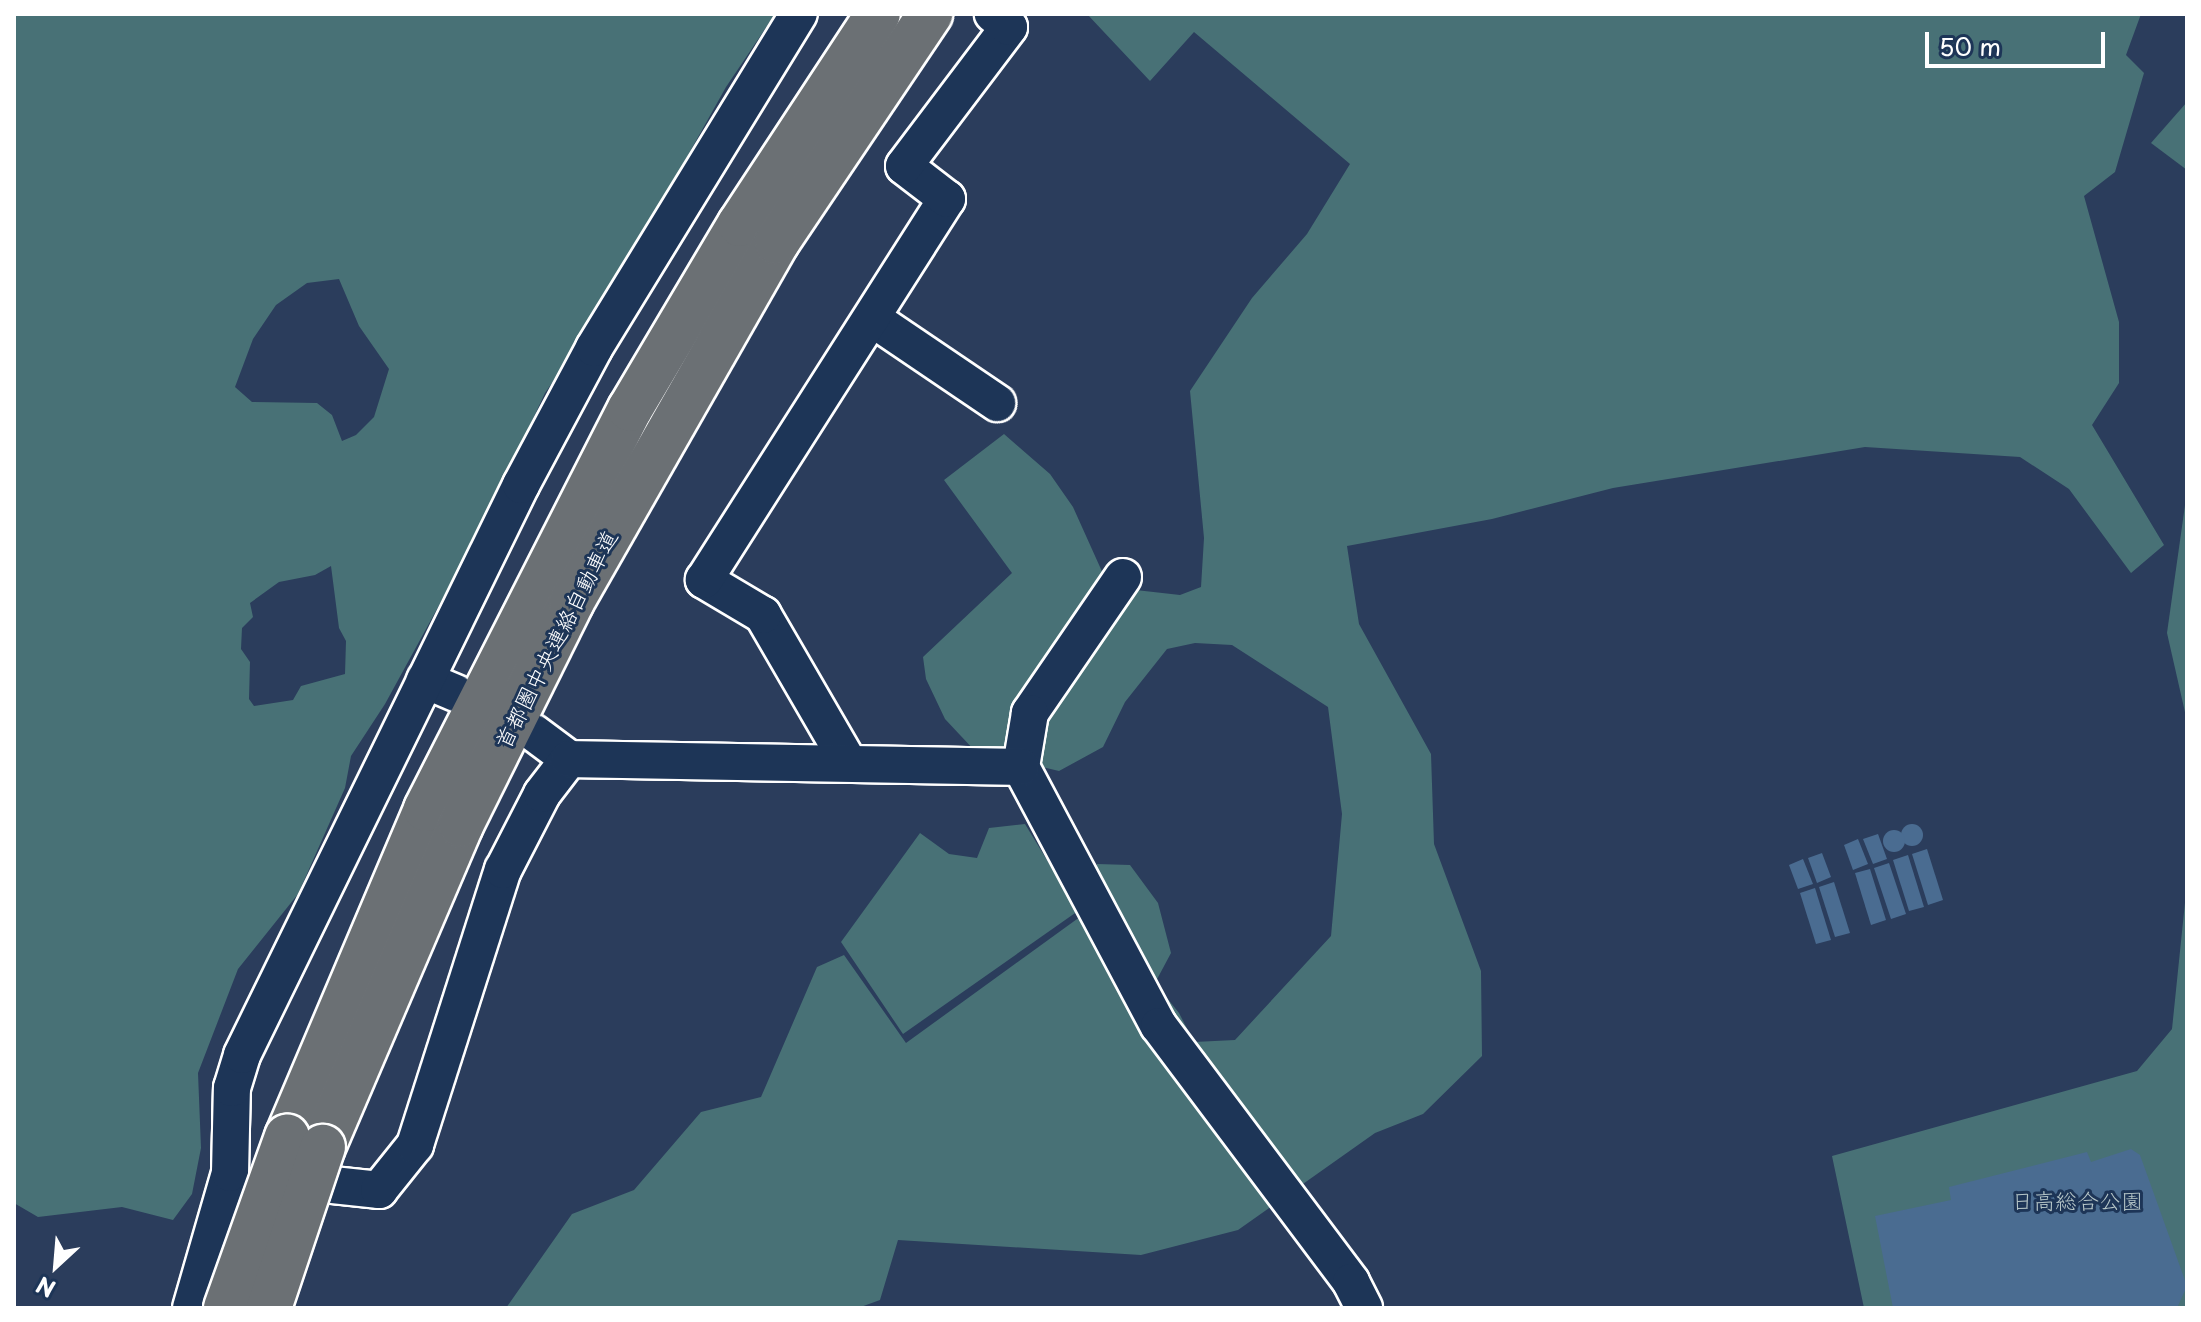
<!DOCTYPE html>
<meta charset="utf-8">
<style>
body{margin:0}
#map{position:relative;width:2201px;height:1322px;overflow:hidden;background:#2b3d5c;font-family:"Playpen Sans","Klee One",sans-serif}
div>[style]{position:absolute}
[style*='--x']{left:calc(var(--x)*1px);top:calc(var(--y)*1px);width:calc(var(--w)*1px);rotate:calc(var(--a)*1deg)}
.green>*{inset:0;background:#487176}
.water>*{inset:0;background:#4a6c91}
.round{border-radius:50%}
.roads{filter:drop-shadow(2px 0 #fff) drop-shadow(-2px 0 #fff) drop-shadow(0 2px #fff) drop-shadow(0 -2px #fff)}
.minor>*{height:36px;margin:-18px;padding:0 18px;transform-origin:18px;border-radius:18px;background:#1d3557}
.highway>*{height:44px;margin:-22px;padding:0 22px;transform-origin:22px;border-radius:22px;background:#6b7074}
.bridges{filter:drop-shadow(2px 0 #fff) drop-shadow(-2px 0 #fff) drop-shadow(0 2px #fff) drop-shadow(0 -2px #fff)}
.highway-bridge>*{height:44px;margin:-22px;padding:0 22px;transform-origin:22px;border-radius:22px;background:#6b7074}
span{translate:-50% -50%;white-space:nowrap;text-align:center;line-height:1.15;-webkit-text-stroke:6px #1d3557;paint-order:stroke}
.street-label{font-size:22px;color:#fff}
.park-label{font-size:22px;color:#b6c6c8}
.frame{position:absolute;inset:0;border:16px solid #fff;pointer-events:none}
.north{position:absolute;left:16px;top:1226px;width:80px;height:80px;-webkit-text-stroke:6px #1d3557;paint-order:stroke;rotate:206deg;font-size:22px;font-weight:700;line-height:32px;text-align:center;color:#fff}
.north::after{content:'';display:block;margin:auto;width:28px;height:36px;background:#fff;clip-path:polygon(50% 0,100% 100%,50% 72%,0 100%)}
.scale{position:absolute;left:1925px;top:32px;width:180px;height:36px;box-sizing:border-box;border:4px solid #fff;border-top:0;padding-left:10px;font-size:24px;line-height:28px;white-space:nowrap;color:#fff;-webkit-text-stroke:6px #1d3557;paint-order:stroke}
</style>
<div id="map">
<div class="green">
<i style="clip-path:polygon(evenodd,14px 14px,775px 14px,726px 87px,597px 318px,545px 393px,484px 523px,385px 704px,351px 756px,345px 788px,298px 894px,238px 969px,198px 1073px,201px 1148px,192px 1194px,173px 1220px,122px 1207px,38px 1217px,14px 1203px,14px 14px,339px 279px,359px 326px,389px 369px,374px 417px,356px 435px,342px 441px,332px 415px,317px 403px,252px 402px,235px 387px,253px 339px,276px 305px,307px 283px,339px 279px,14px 14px,331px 566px,339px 628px,346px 641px,345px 674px,301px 686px,293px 700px,254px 706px,249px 699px,250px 662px,241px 649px,242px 628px,253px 617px,250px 603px,279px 582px,315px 575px,331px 566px)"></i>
<i style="clip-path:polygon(1087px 14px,2141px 14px,2126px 55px,2144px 73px,2115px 172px,2084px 196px,2119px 322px,2119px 383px,2092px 425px,2164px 545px,2131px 573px,2069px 489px,2020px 457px,1865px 447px,1613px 488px,1492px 519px,1347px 546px,1359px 624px,1431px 754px,1434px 844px,1481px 971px,1482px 1056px,1423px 1114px,1375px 1133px,1238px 1230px,1141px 1255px,898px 1240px,880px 1300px,858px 1308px,506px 1308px,572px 1214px,634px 1190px,701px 1112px,761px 1097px,817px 967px,844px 955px,906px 1043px,1095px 906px,1097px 864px,1130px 865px,1158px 903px,1171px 953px,1155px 983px,1179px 1013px,1194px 1042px,1235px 1040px,1331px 936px,1342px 814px,1328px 707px,1232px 645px,1195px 643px,1167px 649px,1125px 702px,1103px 747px,1059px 771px,975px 751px,945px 719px,926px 679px,923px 657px,1012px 573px,944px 480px,1004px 434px,1050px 474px,1073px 507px,1109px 587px,1180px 595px,1201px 587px,1204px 538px,1190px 391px,1252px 298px,1307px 234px,1350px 164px,1194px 32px,1150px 81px)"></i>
<i style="clip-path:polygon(2187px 102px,2187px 170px,2151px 143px)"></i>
<i style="clip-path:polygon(2187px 491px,2187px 721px,2167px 633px)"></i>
<i style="clip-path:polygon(1025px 824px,1078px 911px,903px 1034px,841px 942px,920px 833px,949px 854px,977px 858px,989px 828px)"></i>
<i style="clip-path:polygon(2187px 883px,2187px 1308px,1864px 1308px,1832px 1156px,2137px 1071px,2172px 1029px)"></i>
</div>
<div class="water">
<i class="round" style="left:1901px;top:824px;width:22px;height:22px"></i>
<i class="round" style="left:1883px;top:830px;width:22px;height:22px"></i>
<i style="clip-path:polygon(1878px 834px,1887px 859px,1873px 864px,1863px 839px)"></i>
<i style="clip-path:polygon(1858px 839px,1868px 864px,1853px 870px,1844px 845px)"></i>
<i style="clip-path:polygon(1927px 849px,1943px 900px,1928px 905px,1912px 854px)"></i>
<i style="clip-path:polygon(1822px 853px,1831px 877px,1817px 883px,1808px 858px)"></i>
<i style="clip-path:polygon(1908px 855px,1924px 907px,1909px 911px,1893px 860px)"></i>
<i style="clip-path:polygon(1803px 859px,1813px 884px,1798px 889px,1789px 865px)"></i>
<i style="clip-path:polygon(1889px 863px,1906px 914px,1891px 919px,1874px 868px)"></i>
<i style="clip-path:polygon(1870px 869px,1886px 920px,1871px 925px,1855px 873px)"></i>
<i style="clip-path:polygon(1834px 882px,1850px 933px,1835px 937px,1819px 887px)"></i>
<i style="clip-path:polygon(1815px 888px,1831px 940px,1816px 944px,1800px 893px)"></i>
<i style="clip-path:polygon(2131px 1149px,2140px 1155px,2187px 1286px,2177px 1308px,1893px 1308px,1875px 1216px,1951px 1200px,1949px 1187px,2087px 1152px,2091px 1162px)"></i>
</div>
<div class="roads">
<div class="minor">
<i style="--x:873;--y:319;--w:150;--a:34.1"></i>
<i style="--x:1123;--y:577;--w:165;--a:124.4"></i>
<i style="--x:1030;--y:713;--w:55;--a:99.5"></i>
<i style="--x:1021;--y:767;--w:293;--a:62"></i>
<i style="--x:1159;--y:1026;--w:320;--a:53.1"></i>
<i style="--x:1351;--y:1282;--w:29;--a:63"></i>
<i style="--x:425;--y:680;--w:33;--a:23"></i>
<i style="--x:534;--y:733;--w:44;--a:36.6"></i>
<i style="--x:847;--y:760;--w:168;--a:-120.1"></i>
<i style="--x:763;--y:615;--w:69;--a:-149.3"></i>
<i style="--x:704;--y:580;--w:452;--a:-57.5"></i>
<i style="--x:947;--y:199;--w:54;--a:-142.5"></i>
<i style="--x:904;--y:166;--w:174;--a:-52.9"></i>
<i style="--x:1009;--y:27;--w:21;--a:-141"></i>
<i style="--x:286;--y:1180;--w:94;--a:6.1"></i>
<i style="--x:379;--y:1190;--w:58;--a:-51.3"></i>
<i style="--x:415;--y:1145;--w:289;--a:-72.3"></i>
<i style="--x:503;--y:870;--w:85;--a:-62.8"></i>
<i style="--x:542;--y:794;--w:44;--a:-52.4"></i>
<i style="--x:569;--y:759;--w:452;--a:1"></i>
<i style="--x:191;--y:1308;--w:141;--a:-73.9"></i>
<i style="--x:230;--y:1173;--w:85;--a:-88.7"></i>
<i style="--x:232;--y:1088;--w:34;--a:-73"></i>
<i style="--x:242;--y:1055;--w:635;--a:-63.92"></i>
<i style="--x:521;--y:485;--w:155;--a:-61.9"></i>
<i style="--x:594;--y:348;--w:392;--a:-58.5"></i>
</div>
<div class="highway">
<i style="--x:287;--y:1137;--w:356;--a:-67"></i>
<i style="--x:426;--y:809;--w:449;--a:-63"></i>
<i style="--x:630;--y:409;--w:215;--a:-59.3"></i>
<i style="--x:740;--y:224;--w:251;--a:-56.7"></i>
<i style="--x:323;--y:1147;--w:350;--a:-66.8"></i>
<i style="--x:461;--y:825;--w:248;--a:-63.6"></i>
<i style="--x:571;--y:603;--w:416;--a:-60.3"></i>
<i style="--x:777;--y:242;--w:275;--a:-56.1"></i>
</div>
</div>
<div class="bridges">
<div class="highway-bridge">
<i style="--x:226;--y:1308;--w:182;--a:-70.4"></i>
<i style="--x:269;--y:1308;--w:170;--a:-71.5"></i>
</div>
</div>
<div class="street-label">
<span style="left:555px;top:639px;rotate:-63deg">首都圏中央連絡自動車道</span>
</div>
<div class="park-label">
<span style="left:2077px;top:1200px">日高総合公園</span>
</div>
<div class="frame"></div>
<div class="north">N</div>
<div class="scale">50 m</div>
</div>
